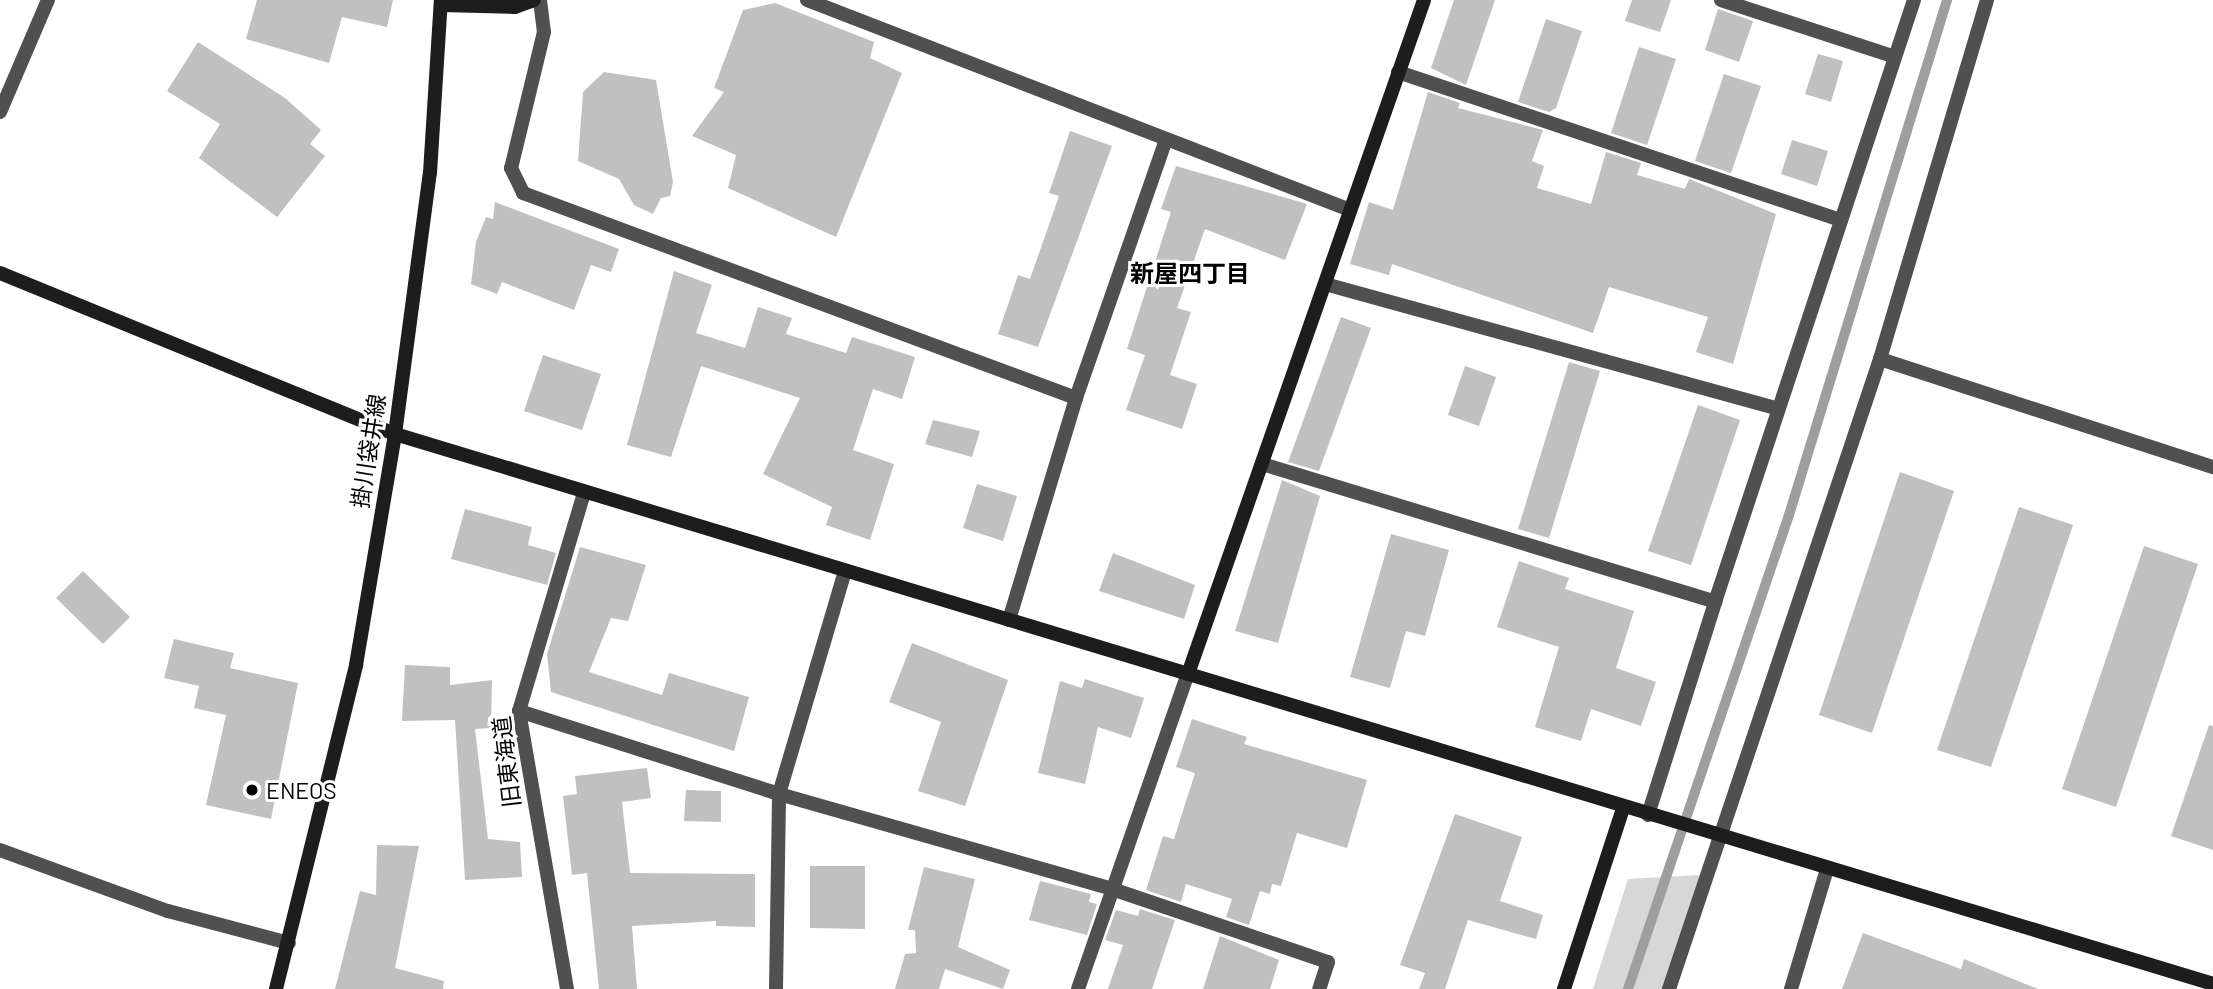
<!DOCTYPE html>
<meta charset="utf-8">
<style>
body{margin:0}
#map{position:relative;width:2213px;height:989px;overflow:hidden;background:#fff;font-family:Barlow,"Noto Sans JP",sans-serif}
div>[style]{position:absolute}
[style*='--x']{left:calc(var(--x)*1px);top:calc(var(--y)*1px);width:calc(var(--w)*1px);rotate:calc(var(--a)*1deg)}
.green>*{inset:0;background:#d7d7d7}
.stream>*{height:10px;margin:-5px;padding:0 5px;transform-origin:5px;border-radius:5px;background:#9e9e9e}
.building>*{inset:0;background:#c0c0c0}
.lane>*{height:14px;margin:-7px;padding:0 7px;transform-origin:7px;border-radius:7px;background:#505050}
.street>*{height:14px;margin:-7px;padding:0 7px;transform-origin:7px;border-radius:7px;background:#505050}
.secondary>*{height:14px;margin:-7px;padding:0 7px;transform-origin:7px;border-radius:7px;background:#1d1d1d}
.dots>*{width:19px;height:19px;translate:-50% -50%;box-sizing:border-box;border:4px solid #fff;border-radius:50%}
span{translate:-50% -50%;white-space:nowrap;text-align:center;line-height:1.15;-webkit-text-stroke:6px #fff;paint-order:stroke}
.street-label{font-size:23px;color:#000}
.poi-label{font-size:23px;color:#000}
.left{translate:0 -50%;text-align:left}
.neighbourhood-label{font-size:24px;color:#000;font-weight:700}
</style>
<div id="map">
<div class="green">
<i style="clip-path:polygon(1699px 875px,1699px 898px,1665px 989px,1593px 989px,1628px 879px)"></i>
</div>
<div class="stream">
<i style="--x:1628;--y:989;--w:501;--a:-71.24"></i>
<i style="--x:1789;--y:515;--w:539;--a:-72.94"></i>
</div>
<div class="building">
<i style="clip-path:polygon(257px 0,393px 0,387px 27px,342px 17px,329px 63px,246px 39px)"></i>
<i style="clip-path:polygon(1454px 0,1495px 0,1466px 85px,1431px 68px)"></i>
<i style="clip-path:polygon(1632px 0,1671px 0,1660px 32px,1625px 21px)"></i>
<i style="clip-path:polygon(775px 3px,874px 42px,870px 58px,902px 73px,836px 237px,728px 188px,736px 155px,692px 136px,724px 92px,714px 88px,743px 10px)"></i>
<i style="clip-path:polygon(1718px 9px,1753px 21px,1739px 62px,1705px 50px)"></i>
<i style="clip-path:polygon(1546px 19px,1582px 31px,1556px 108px,1549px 112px,1518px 102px)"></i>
<i style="clip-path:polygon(198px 42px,285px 98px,321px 130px,310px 144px,325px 156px,277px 217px,199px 158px,220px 124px,167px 91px)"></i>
<i style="clip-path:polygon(1639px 47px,1676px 59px,1647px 145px,1611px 133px)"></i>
<i style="clip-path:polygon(1818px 54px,1843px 61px,1831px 102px,1805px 94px)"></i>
<i style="clip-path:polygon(604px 72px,656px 80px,673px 182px,670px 196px,661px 198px,653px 214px,634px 205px,619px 179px,578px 161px,583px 92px)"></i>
<i style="clip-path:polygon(1724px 74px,1761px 86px,1731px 173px,1695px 161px)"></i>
<i style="clip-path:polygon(1428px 92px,1460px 103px,1458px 108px,1543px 130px,1532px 161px,1544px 166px,1537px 188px,1591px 204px,1606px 152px,1641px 163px,1637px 175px,1685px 189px,1689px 179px,1776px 214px,1733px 364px,1696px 352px,1708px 317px,1609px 287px,1593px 333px,1392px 264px,1389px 275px,1350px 264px,1369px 202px,1393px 210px)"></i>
<i style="clip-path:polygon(1070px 131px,1112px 146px,1038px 347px,998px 334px,1018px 275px,1030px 279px,1059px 196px,1049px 193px)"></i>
<i style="clip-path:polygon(1792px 140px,1828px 151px,1817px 186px,1781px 174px)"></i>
<i style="clip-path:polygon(1176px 166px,1307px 204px,1285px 260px,1205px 229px,1177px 308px,1191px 312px,1170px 375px,1197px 384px,1182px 429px,1126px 410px,1145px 355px,1127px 349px,1171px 212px,1161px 209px)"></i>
<i style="clip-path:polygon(495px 202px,619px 249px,611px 272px,591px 265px,574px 310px,502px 282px,497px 294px,471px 284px,476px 242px,486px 217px,493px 219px)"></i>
<i style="clip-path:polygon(674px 271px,712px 285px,696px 333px,745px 348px,758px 307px,792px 318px,786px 334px,846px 353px,852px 337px,915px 357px,902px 399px,873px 389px,853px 450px,894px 464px,870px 540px,826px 525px,832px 507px,763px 474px,800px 398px,701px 366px,671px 457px,627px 445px)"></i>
<i style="clip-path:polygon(1341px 317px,1371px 328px,1319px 471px,1288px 462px)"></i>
<i style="clip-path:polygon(543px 355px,601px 374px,582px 430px,524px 411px)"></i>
<i style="clip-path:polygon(1569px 362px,1600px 371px,1549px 538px,1518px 529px)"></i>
<i style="clip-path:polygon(1465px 366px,1496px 377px,1479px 426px,1448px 415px)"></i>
<i style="clip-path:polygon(1698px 405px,1740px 420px,1691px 565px,1648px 551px)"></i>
<i style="clip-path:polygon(933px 420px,980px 431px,972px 457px,925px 444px)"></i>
<i style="clip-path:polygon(1900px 472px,1954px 491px,1872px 733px,1819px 715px)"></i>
<i style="clip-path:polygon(1282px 480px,1320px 496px,1278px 643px,1235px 631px)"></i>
<i style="clip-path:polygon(977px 484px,1017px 496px,1003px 541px,963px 528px)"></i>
<i style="clip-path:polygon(2019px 507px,2073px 525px,1991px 767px,1937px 750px)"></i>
<i style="clip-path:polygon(465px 509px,532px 527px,528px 545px,556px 553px,547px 585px,451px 559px)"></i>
<i style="clip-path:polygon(1391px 534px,1449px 550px,1425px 636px,1406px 631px,1390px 688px,1350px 677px)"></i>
<i style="clip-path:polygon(2144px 546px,2198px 564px,2116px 807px,2062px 789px)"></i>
<i style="clip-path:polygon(580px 547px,646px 565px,628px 621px,611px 618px,589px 672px,662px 695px,669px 673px,749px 697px,734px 751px,551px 692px,547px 654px)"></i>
<i style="clip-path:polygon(1113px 553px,1195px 585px,1184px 619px,1099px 591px)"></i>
<i style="clip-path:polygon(1519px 561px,1569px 578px,1565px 589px,1634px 611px,1616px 668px,1656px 682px,1641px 726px,1591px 709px,1581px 741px,1535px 727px,1559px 647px,1497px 627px)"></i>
<i style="clip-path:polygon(83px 571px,130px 617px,103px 644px,56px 598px)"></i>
<i style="clip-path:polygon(174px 639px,234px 653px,230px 668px,298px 683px,271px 819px,206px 805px,226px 715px,194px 708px,199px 686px,164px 678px)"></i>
<i style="clip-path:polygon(912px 643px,1008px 680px,965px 806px,918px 791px,941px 722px,889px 702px)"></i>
<i style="clip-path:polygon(405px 665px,450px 667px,450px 685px,492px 680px,491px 728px,475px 729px,488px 839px,520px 842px,522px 877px,465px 880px,455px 720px,402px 721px)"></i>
<i style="clip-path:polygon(1085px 679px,1144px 698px,1131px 738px,1098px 727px,1085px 784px,1038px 773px,1060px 681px,1082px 688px)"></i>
<i style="clip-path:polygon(1192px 719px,1247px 737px,1244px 744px,1367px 780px,1347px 848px,1297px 833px,1281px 886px,1272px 884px,1270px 894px,1260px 891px,1249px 925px,1226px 917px,1232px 899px,1186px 884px,1181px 902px,1146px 890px,1163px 836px,1174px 839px,1195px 773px,1176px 767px)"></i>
<i style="clip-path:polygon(2209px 725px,2213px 726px,2213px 850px,2171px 836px)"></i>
<i style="clip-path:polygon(647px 768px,651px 798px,622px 802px,630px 873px,755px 874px,755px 927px,716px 926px,716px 921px,632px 926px,637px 989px,599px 989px,587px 873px,572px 875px,563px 796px,577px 794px,575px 776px)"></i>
<i style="clip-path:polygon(686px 790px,721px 791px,721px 822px,684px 821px)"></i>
<i style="clip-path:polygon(1455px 814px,1522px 837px,1500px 901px,1543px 915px,1536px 939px,1468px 920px,1445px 989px,1419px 989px,1425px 973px,1400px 965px)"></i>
<i style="clip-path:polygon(377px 845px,419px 846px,395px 968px,444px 981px,443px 989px,335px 989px,360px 891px,376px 895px)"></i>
<i style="clip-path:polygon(810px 866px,865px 866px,865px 929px,810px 928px)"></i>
<i style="clip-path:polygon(924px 867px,975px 879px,958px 947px,1010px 970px,1003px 989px,945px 969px,939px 989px,895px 989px,905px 954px,916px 953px,915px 930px,908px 930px)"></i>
<i style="clip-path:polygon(1040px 881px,1091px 894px,1089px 902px,1097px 904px,1087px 935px,1029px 920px)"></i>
<i style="clip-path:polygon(1140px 909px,1175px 920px,1152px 989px,1108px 989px,1123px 945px,1105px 940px,1116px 910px,1138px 916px)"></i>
<i style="clip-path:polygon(1863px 933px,1961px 969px,1964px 959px,2038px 989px,1842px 989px)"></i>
<i style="clip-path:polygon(1220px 936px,1279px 960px,1270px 989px,1203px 989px)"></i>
</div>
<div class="lane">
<i style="--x:1009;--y:620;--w:232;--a:-73.2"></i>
<i style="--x:519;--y:711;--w:227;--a:-73.4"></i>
<i style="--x:1648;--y:815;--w:223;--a:-72.5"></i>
<i style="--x:1669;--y:989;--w:160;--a:-71.5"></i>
</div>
<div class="street">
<i style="--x:540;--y:0;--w:32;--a:83"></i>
<i style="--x:544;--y:32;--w:140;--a:103.6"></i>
<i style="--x:511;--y:168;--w:28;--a:64"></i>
<i style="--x:523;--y:193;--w:590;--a:20.34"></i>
<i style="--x:1076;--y:398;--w:274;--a:-70.8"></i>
<i style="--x:807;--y:0;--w:582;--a:21.14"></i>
<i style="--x:1721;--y:0;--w:183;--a:18.1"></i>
<i style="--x:1398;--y:72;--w:467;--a:18.5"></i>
<i style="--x:0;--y:112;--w:122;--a:-66.8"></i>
<i style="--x:1325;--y:284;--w:470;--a:15.4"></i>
<i style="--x:1880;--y:359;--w:350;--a:18"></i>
<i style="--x:1262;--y:464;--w:474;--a:16.9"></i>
<i style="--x:1715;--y:602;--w:634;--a:-71.71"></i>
<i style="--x:1720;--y:837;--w:504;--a:-71.49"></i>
<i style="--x:1880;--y:359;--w:375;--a:-73.4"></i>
<i style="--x:0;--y:850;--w:179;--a:20"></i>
<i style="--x:168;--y:911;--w:125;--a:14.8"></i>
<i style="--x:567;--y:989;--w:282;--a:-99.8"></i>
<i style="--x:519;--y:711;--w:273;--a:17.7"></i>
<i style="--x:779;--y:794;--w:346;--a:15.9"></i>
<i style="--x:1112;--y:889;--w:228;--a:18.7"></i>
<i style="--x:1328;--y:962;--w:28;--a:108"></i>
<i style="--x:776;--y:989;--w:195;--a:-89.1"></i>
<i style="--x:779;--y:794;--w:233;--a:-73.5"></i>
<i style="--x:1078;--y:989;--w:334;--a:-70.8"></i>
<i style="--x:1791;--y:989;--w:125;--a:-73.3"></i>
</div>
<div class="secondary">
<i style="--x:441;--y:5;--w:74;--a:1.5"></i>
<i style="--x:515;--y:7;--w:20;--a:-20"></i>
<i style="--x:0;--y:273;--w:427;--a:22.2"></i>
<i style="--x:395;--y:434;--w:1899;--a:16.83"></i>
<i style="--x:1188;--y:674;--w:714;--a:-70.7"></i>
<i style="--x:276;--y:989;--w:334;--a:-76.1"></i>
<i style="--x:356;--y:665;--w:234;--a:-80.4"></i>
<i style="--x:395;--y:434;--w:263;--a:-82.4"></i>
<i style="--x:430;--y:173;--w:173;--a:-86.4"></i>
<i style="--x:1564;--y:989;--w:190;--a:-71.9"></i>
</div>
<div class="dots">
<i style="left:252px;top:790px;background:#000"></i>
</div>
<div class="street-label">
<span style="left:368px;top:451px;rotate:-81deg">掛川袋井線</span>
<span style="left:506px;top:762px;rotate:-97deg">旧東海道</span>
</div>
<div class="poi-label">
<span class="left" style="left:266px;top:790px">ENEOS</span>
</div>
<div class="neighbourhood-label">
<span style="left:1190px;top:273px">新屋四丁目</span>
</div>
</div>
